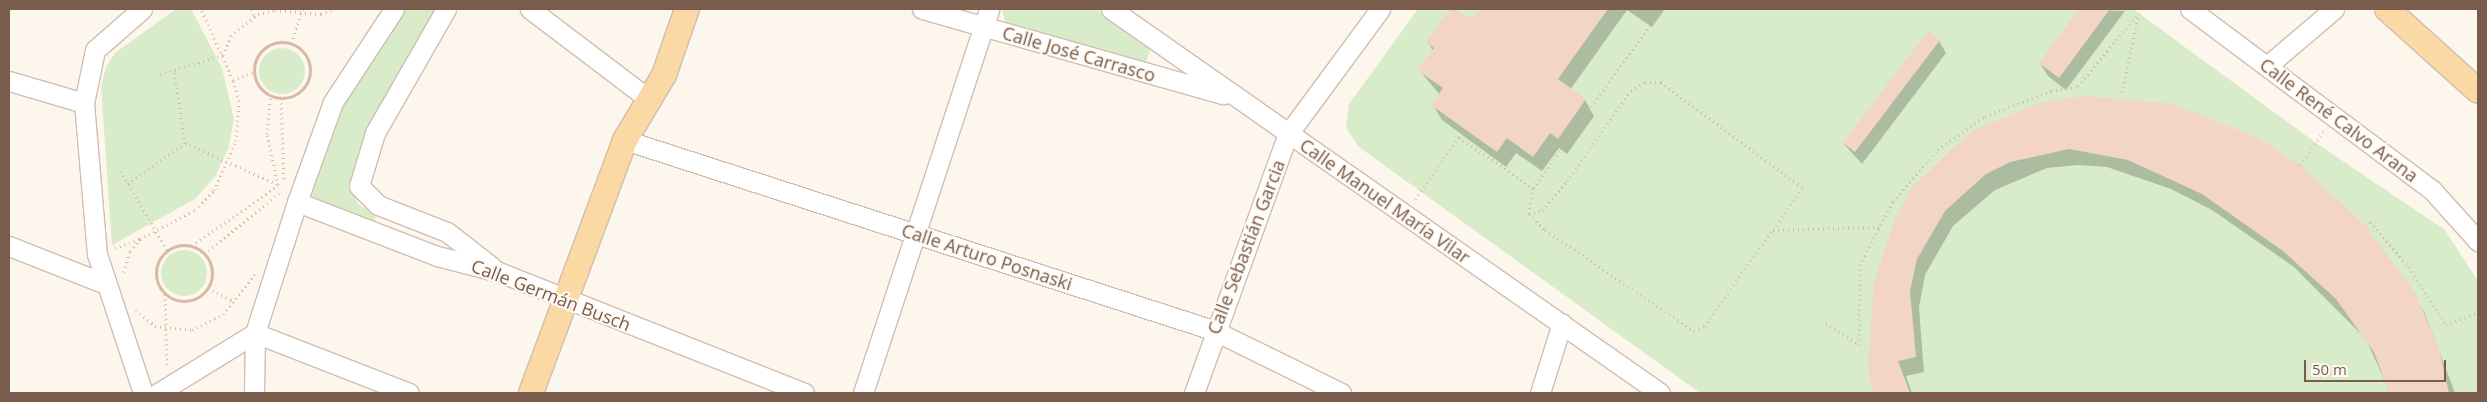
<!DOCTYPE html>
<meta charset="utf-8">
<style>
body{margin:0}
#map{position:relative;width:2487px;height:402px;overflow:hidden;background:#fdf6ec;font-family:"Open Sans",sans-serif}
div>[style]{position:absolute}
[style*='--x']{left:calc(var(--x)*1px);top:calc(var(--y)*1px);width:calc(var(--w)*1px);rotate:calc(var(--a)*1deg)}
.green>*{inset:0;background:#d8ecc9}
.round{border-radius:50%}
.shadow>*{inset:0;background:#0003}
.building>*{inset:0;background:#f3d5c3}
.path>*{height:3px;margin-top:-1.5px;transform-origin:0;background:repeating-linear-gradient(90deg,#d9b8a5 0 1px,transparent 0 5px)}
.path>.ring{margin:-1.5px;padding:0;box-sizing:content-box;background:none;border:3px solid #d9b8a5;border-radius:50%}
.roads{filter:drop-shadow(1px 0 #d1beb0) drop-shadow(-1px 0 #d1beb0) drop-shadow(0 1px #d1beb0) drop-shadow(0 -1px #d1beb0)}
.minor>*{height:19px;margin:-9.5px;padding:0 9.5px;transform-origin:9.5px;border-radius:9.5px;background:#fff}
.major>*{height:24px;margin:-12px;padding:0 12px;transform-origin:12px;border-radius:12px;background:#fbd9a5}
span{translate:-50% -50%;white-space:nowrap;text-align:center;line-height:1.15;-webkit-text-stroke:4px #fffaf3;paint-order:stroke}
.street-label{font-size:18px;color:#7a5c4d}
.frame{position:absolute;inset:0;border:10px solid #7a5c4d;pointer-events:none}
.scale{position:absolute;left:2304px;top:360px;width:142px;height:22px;box-sizing:border-box;border:2px solid #7a5c4d;border-top:0;padding-left:6px;font-size:15px;line-height:18px;white-space:nowrap;color:#7a5c4d;-webkit-text-stroke:4px #fffaf3;paint-order:stroke}
</style>
<div id="map">
<div class="green">
<i style="clip-path:polygon(176px 9px,191px 9px,222px 68px,234px 119px,228px 149px,216px 175px,195px 199px,112px 245px,101px 87px,106px 67px,115px 53px)"></i>
<i style="clip-path:polygon(406px 9px,437px 9px,379px 108px,350px 184px,358px 204px,376px 215px,374px 225px,313px 200px,311px 187px,341px 110px)"></i>
<i style="clip-path:polygon(1002px 9px,1097px 9px,1151px 48px,1146px 62px,1005px 22px)"></i>
<i style="clip-path:polygon(1418px 9px,2133px 9px,2316px 143px,2445px 230px,2478px 281px,2478px 393px,1700px 393px,1359px 147px,1346px 128px,1349px 104px)"></i>
<i class="round" style="left:259px;top:48px;width:46px;height:46px"></i>
<i class="round" style="left:161px;top:250px;width:46px;height:46px"></i>
</div>
<div class="shadow">
<i style="clip-path:polygon(1452px 9px,1473px 21px,1482px 9px,1665px 9px,1652px 27px,1627px 10px,1570px 90px,1585px 100px,1594px 116px,1567px 154px,1559px 148px,1542px 171px,1516px 153px,1506px 167px,1442px 120px,1433px 105px,1440px 95px,1419px 70px,1433px 51px,1428px 42px)"></i>
<i style="clip-path:polygon(2081px 9px,2125px 11px,2066px 90px,2048px 76px,2040px 63px)"></i>
<i style="clip-path:polygon(1939px 41px,1946px 53px,1862px 164px,1844px 144px)"></i>
<i style="clip-path:polygon(2039px 104px,2365px 227px,2424px 311px,2455px 393px,2390px 393px,2366px 339px,2294px 267px,2212px 210px,2171px 189px,2107px 167px,2078px 165px,2047px 168px,1995px 190px,1953px 226px,1925px 275px,1919px 307px,1924px 372px,1906px 376px,1912px 393px,1873px 393px,1869px 365px,1875px 282px)"></i>
</div>
<div class="building">
<i style="clip-path:polygon(1450px 9px,1473px 19px,1481px 9px,1608px 9px,1558px 79px,1586px 99px,1558px 139px,1550px 133px,1533px 157px,1507px 138px,1497px 152px,1431px 105px,1443px 88px,1417px 70px,1434px 48px,1426px 42px)"></i>
<i style="clip-path:polygon(2079px 9px,2110px 9px,2059px 78px,2039px 63px)"></i>
<i style="clip-path:polygon(1928px 31px,1940px 40px,1855px 152px,1843px 143px)"></i>
<i style="clip-path:polygon(2084px 96px,2174px 104px,2258px 138px,2300px 165px,2366px 226px,2416px 294px,2439px 349px,2449px 393px,2389px 393px,2374px 352px,2336px 299px,2283px 251px,2202px 194px,2128px 160px,2069px 149px,2010px 162px,1986px 174px,1945px 211px,1917px 259px,1910px 291px,1916px 357px,1898px 361px,1910px 393px,1872px 393px,1868px 365px,1874px 282px,1896px 217px,1912px 187px,1972px 131px,2039px 103px)"></i>
</div>
<div class="path">
<i style="--x:252;--y:9;--w:8;--a:76"></i>
<i class="ring" style="left:254px;top:42px;width:53px;height:53px"></i>
<i style="--x:291;--y:43;--w:36;--a:-71"></i>
<i style="--x:160;--y:74;--w:66;--a:-16.8"></i>
<i style="--x:223;--y:55;--w:21;--a:-67"></i>
<i style="--x:231;--y:36;--w:35;--a:-39"></i>
<i style="--x:258;--y:14;--w:17;--a:-13"></i>
<i style="--x:275;--y:10;--w:46;--a:5"></i>
<i style="--x:321;--y:14;--w:14;--a:-21"></i>
<i style="--x:233;--y:80;--w:22;--a:-21"></i>
<i style="--x:281;--y:98;--w:84;--a:88"></i>
<i style="--x:185;--y:143;--w:103;--a:24.1"></i>
<i style="--x:2300;--y:165;--w:42;--a:-54.8"></i>
<i style="--x:121;--y:171;--w:91;--a:59.8"></i>
<i style="--x:128;--y:184;--w:70;--a:-35.7"></i>
<i style="--x:185;--y:143;--w:74;--a:-98.6"></i>
<i style="--x:1533;--y:188;--w:26;--a:99"></i>
<i style="--x:1529;--y:214;--w:23;--a:45"></i>
<i style="--x:1545;--y:230;--w:180;--a:34.1"></i>
<i style="--x:1694;--y:331;--w:11;--a:-27"></i>
<i style="--x:1704;--y:326;--w:118;--a:-54.3"></i>
<i style="--x:1773;--y:230;--w:107;--a:-1.6"></i>
<i style="--x:1415;--y:199;--w:76;--a:-54.6"></i>
<i style="--x:1459;--y:137;--w:90;--a:34.6"></i>
<i style="--x:1533;--y:188;--w:221;--a:-54.2"></i>
<i style="--x:1529;--y:214;--w:14;--a:-17"></i>
<i style="--x:1542;--y:210;--w:38;--a:-49"></i>
<i style="--x:1567;--y:181;--w:110;--a:-54.6"></i>
<i style="--x:1631;--y:91;--w:17;--a:-33"></i>
<i style="--x:1645;--y:82;--w:16;--a:0"></i>
<i style="--x:1661;--y:82;--w:177;--a:36.7"></i>
<i style="--x:1803;--y:188;--w:52;--a:125.5"></i>
<i style="--x:2366;--y:226;--w:6;--a:-45"></i>
<i style="--x:2370;--y:222;--w:60;--a:49.1"></i>
<i style="--x:2409;--y:267;--w:69;--a:57.5"></i>
<i style="--x:2446;--y:325;--w:34;--a:-21"></i>
<i class="ring" style="left:156px;top:245px;width:53px;height:53px"></i>
<i style="--x:192;--y:246;--w:105;--a:-35.3"></i>
<i style="--x:278;--y:185;--w:52;--a:-102.2"></i>
<i style="--x:267;--y:134;--w:38;--a:-85"></i>
<i style="--x:115;--y:248;--w:27;--a:-20"></i>
<i style="--x:205;--y:254;--w:97;--a:-39.6"></i>
<i style="--x:124;--y:272;--w:22;--a:-74"></i>
<i style="--x:130;--y:251;--w:16;--a:-50"></i>
<i style="--x:140;--y:239;--w:62;--a:-27.8"></i>
<i style="--x:195;--y:210;--w:28;--a:-46"></i>
<i style="--x:214;--y:190;--w:54;--a:-65.8"></i>
<i style="--x:236;--y:141;--w:40;--a:-85.7"></i>
<i style="--x:239;--y:101;--w:22;--a:-106"></i>
<i style="--x:233;--y:80;--w:78;--a:-114.3"></i>
<i style="--x:208;--y:288;--w:27;--a:28"></i>
<i style="--x:165;--y:294;--w:72;--a:88.4"></i>
<i style="--x:136;--y:310;--w:25;--a:40"></i>
<i style="--x:155;--y:326;--w:37;--a:6"></i>
<i style="--x:192;--y:330;--w:35;--a:-27"></i>
<i style="--x:223;--y:314;--w:51;--a:-51.3"></i>
<i style="--x:1826;--y:323;--w:40;--a:34"></i>
<i style="--x:1859;--y:345;--w:80;--a:-89.3"></i>
<i style="--x:1860;--y:265;--w:72;--a:-62.7"></i>
<i style="--x:1893;--y:201;--w:68;--a:-48.6"></i>
<i style="--x:1938;--y:150;--w:58;--a:-35.9"></i>
<i style="--x:1985;--y:116;--w:71;--a:-20.7"></i>
<i style="--x:2051;--y:91;--w:27;--a:-10"></i>
<i style="--x:2078;--y:86;--w:95;--a:-50.1"></i>
<i style="--x:2139;--y:13;--w:85;--a:102.2"></i>
</div>
<div class="roads">
<div class="minor">
<i style="--x:142;--y:9;--w:62;--a:138.9"></i>
<i style="--x:95;--y:50;--w:54;--a:101.7"></i>
<i style="--x:84;--y:103;--w:152;--a:85.1"></i>
<i style="--x:97;--y:254;--w:146;--a:71.7"></i>
<i style="--x:446;--y:9;--w:143;--a:119.8"></i>
<i style="--x:375;--y:133;--w:55;--a:106.8"></i>
<i style="--x:359;--y:186;--w:27;--a:45"></i>
<i style="--x:378;--y:205;--w:74;--a:21.4"></i>
<i style="--x:447;--y:232;--w:57;--a:37.9"></i>
<i style="--x:530;--y:9;--w:151;--a:37.2"></i>
<i style="--x:922;--y:9;--w:313;--a:15.8"></i>
<i style="--x:1111;--y:9;--w:670;--a:34.97"></i>
<i style="--x:2190;--y:9;--w:302;--a:36.8"></i>
<i style="--x:2432;--y:190;--w:69;--a:48"></i>
<i style="--x:2267;--y:66;--w:88;--a:-40.4"></i>
<i style="--x:9;--y:81;--w:78;--a:16.3"></i>
<i style="--x:625;--y:140;--w:618;--a:17.91"></i>
<i style="--x:1213;--y:330;--w:143;--a:26.2"></i>
<i style="--x:297;--y:202;--w:150;--a:21.1"></i>
<i style="--x:437;--y:256;--w:64;--a:14.5"></i>
<i style="--x:499;--y:272;--w:328;--a:21.6"></i>
<i style="--x:9;--y:246;--w:101;--a:21.5"></i>
<i style="--x:255;--y:333;--w:165;--a:21.3"></i>
<i style="--x:158;--y:393;--w:114;--a:-31.7"></i>
<i style="--x:254;--y:393;--w:60;--a:-89"></i>
<i style="--x:255;--y:333;--w:138;--a:-72.2"></i>
<i style="--x:297;--y:202;--w:106;--a:-70.2"></i>
<i style="--x:333;--y:102;--w:111;--a:-56.7"></i>
<i style="--x:863;--y:393;--w:404;--a:-71.8"></i>
<i style="--x:1194;--y:393;--w:276;--a:-70.1"></i>
<i style="--x:1288;--y:134;--w:155;--a:-53.6"></i>
<i style="--x:1540;--y:393;--w:73;--a:-72.6"></i>
</div>
<div class="major">
<i style="--x:2387;--y:9;--w:122;--a:42"></i>
<i style="--x:531;--y:393;--w:270;--a:-69.6"></i>
<i style="--x:625;--y:140;--w:76;--a:-59"></i>
<i style="--x:664;--y:75;--w:70;--a:-70.8"></i>
</div>
</div>
<div class="street-label">
<span style="left:1079px;top:54px;rotate:16deg">Calle José Carrasco</span>
<span style="left:2339px;top:120px;rotate:37deg">Calle René Calvo Arana</span>
<span style="left:1385px;top:201px;rotate:35deg">Calle Manuel María Vilar</span>
<span style="left:1246px;top:247px;rotate:-69deg">Calle Sebastián Garcia</span>
<span style="left:987px;top:257px;rotate:18deg">Calle Arturo Posnaski</span>
<span style="left:551px;top:295px;rotate:21deg">Calle Germán Busch</span>
</div>
<div class="frame"></div>
<div class="scale">50 m</div>
</div>
